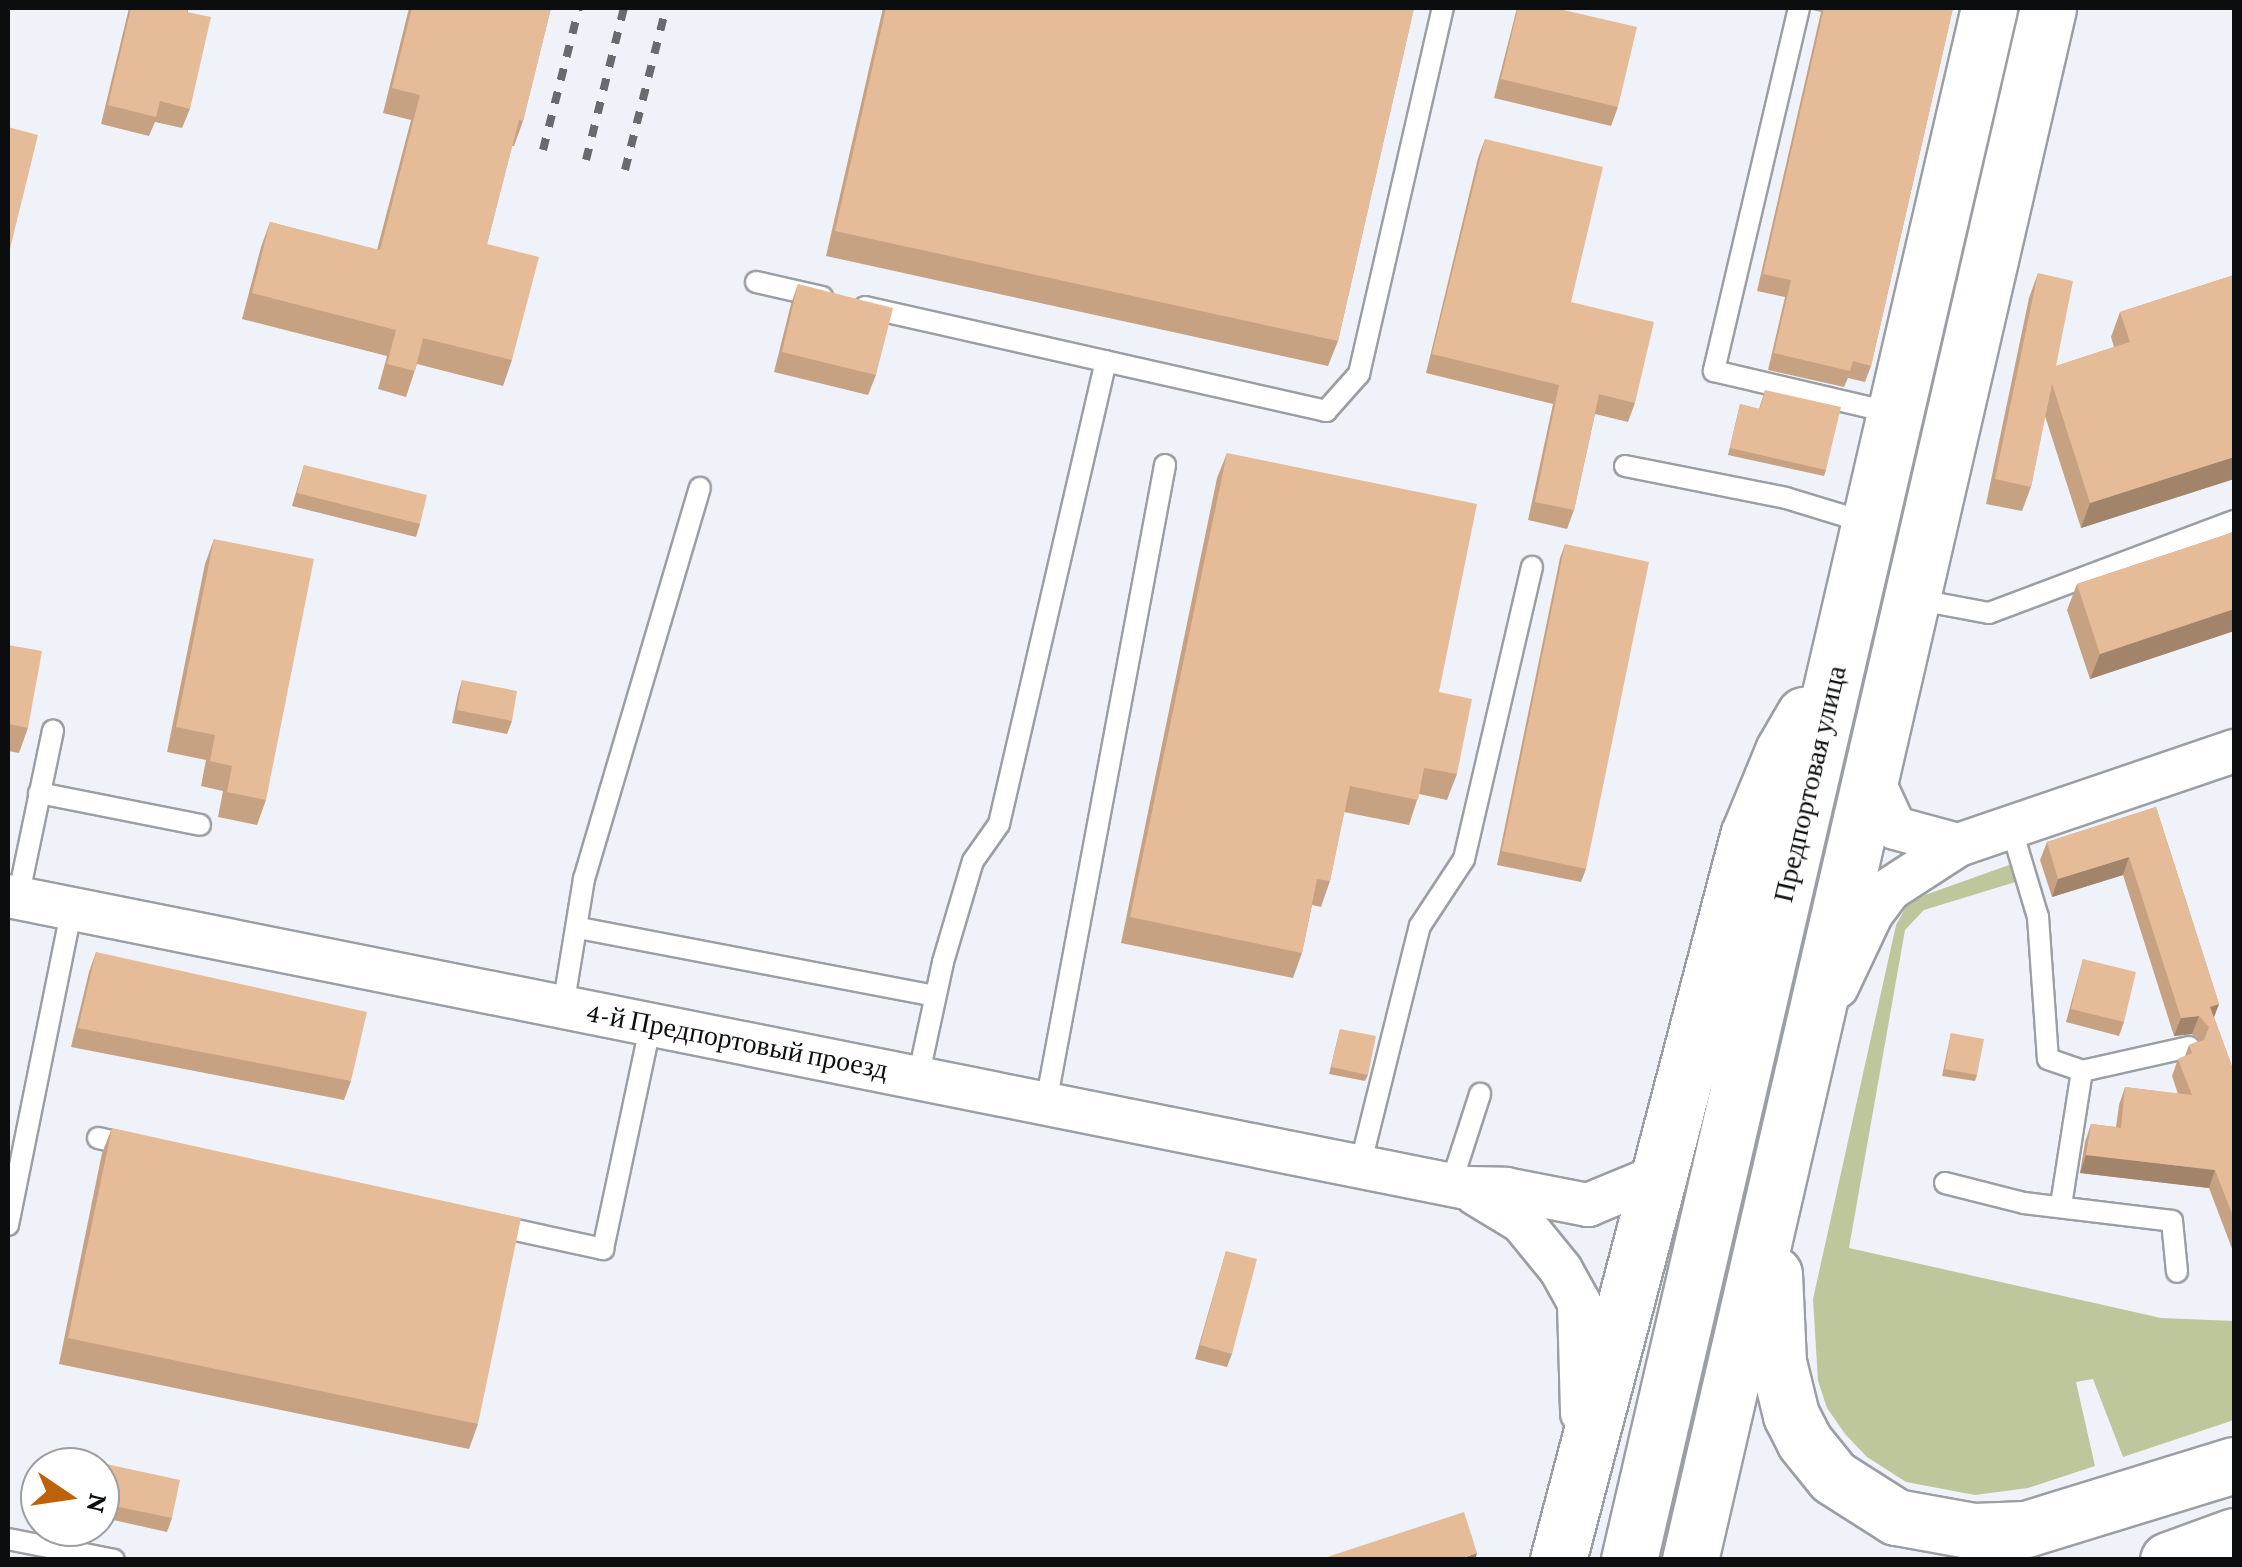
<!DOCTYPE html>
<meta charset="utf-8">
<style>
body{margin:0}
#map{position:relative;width:2242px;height:1567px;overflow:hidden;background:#eff3f9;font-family:"Crimson Pro",serif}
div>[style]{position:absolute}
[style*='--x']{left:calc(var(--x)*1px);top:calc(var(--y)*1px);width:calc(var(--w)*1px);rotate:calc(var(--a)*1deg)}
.green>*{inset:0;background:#bcc89c}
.roads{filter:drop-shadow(2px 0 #9b9fa4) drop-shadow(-2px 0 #9b9fa4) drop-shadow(0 2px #9b9fa4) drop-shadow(0 -2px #9b9fa4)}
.lane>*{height:20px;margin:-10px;padding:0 10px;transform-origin:10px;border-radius:10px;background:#fff}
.street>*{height:42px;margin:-21px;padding:0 21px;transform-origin:21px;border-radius:21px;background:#fff}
.secondary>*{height:55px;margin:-27.5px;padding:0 27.5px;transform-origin:27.5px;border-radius:27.5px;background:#fff}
.rail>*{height:8px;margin-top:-4px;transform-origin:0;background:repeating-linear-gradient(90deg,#686b6e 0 12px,transparent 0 24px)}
.wall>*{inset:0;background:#c6a283}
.shaded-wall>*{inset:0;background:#a1846a}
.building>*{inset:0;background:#e6bc98}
span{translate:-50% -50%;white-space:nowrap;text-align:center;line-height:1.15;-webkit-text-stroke:8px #fff;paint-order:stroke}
.street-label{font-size:28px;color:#0b0d0e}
.frame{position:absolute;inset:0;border:10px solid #0b0d0e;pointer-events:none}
.north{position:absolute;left:20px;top:1447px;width:100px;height:100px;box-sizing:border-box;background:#fff;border:2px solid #9d9e9f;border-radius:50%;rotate:103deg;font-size:28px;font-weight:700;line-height:40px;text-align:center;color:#0b0d0e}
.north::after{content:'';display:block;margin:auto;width:35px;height:45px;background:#bd6208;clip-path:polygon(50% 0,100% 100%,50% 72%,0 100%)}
</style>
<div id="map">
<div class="green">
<i style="clip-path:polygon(2009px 865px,2022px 880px,1924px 910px,1905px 930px,1849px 1248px,2161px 1318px,2234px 1321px,2234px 1420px,2123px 1457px,2093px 1379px,2076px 1382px,2095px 1466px,2028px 1488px,1975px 1495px,1906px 1482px,1867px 1457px,1845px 1434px,1827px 1408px,1818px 1381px,1813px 1299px,1896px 925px,1907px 905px,1925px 895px)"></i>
</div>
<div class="roads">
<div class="lane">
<i style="--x:1799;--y:8;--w:373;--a:103.2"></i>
<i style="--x:1714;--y:371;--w:184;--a:13.2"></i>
<i style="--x:756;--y:282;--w:68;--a:12.8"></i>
<i style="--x:865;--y:307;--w:473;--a:12.7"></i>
<i style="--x:1326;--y:411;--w:50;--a:-48.3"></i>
<i style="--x:1359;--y:374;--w:376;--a:-77.1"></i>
<i style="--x:1625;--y:466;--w:164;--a:11.2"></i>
<i style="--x:1786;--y:498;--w:86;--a:17"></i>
<i style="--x:1914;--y:599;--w:76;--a:10.6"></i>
<i style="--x:1989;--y:613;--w:262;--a:-20.6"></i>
<i style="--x:39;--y:793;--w:164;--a:11.2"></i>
<i style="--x:2011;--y:827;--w:94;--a:73.3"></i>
<i style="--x:2038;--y:917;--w:142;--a:86"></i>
<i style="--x:2048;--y:1059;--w:36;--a:19"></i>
<i style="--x:2082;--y:1071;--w:110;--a:-12.6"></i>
<i style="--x:18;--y:898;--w:171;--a:-78.2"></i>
<i style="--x:579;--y:928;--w:362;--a:10.8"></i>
<i style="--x:563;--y:1007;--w:130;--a:-80.7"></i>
<i style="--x:584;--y:879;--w:408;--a:-73.5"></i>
<i style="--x:918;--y:1078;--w:119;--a:-77.8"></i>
<i style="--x:943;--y:962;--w:105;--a:-73.5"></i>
<i style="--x:973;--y:861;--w:45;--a:-54.9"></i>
<i style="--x:999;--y:824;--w:475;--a:-77"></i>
<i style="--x:1046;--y:1103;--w:649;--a:-79.43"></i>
<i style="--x:98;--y:1138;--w:36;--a:13"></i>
<i style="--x:1360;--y:1166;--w:247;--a:-76"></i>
<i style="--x:1420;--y:926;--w:80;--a:-56.7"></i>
<i style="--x:1464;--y:859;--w:300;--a:-76.9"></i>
<i style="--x:1945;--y:1183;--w:81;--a:14.2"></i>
<i style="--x:2024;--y:1203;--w:149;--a:6.9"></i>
<i style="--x:2172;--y:1221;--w:51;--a:84.4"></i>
<i style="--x:1451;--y:1184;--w:95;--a:-72.1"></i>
<i style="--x:2061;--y:1205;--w:136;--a:-81.1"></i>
<i style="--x:8;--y:1225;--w:322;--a:-78.6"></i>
<i style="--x:493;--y:1225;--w:113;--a:12.3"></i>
<i style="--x:603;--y:1249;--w:230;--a:-78"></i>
<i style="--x:8;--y:1539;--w:108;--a:11.2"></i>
</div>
<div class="street">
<i style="--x:1871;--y:776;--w:57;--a:65.2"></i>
<i style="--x:1895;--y:828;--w:65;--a:15.1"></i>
<i style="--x:8;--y:896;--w:1488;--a:11.32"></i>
<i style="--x:1467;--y:1188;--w:39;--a:1"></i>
<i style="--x:1506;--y:1189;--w:84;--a:11"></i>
<i style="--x:1588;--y:1205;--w:76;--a:-22.5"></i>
<i style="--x:1837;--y:987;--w:82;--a:-64.7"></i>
<i style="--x:1872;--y:913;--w:30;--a:-53"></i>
<i style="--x:1890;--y:889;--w:81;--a:-32.9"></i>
<i style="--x:1958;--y:845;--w:292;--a:-18.8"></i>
<i style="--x:1476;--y:1194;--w:54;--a:31.3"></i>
<i style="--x:1522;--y:1222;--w:62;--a:50.9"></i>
<i style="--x:1561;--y:1270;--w:38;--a:61"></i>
<i style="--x:1579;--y:1303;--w:110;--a:88.4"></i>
</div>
<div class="secondary">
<i style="--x:1774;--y:1274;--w:88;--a:87.4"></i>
<i style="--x:1778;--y:1362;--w:55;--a:76.2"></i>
<i style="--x:1791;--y:1415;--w:29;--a:63"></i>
<i style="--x:1804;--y:1441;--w:46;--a:51.1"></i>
<i style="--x:1833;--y:1477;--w:75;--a:32.4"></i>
<i style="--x:1896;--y:1517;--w:79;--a:10.2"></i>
<i style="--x:1974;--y:1531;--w:52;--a:-2.2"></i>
<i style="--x:2026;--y:1529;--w:218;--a:-17.1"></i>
<i style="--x:1558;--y:1560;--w:749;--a:-75.3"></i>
<i style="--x:1748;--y:836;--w:92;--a:-67.6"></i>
<i style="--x:1783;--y:751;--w:42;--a:-59.7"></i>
<i style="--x:1629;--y:1560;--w:1593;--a:-76.94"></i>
<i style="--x:1690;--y:1560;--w:1593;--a:-77.01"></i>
<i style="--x:2168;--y:1560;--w:70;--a:-20"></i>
</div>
</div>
<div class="rail">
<i style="--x:543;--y:150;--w:146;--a:-75.8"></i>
<i style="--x:586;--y:160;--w:157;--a:-76"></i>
<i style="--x:625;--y:170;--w:167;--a:-75.8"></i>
</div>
<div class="wall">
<i style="clip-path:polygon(129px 8px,188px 8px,190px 109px,182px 128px,155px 122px,149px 136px,101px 124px)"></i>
<i style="clip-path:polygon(409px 8px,551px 8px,523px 121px,514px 146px,512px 146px,487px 244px,512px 360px,503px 386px,417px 364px,406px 397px,378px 389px,387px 356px,242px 319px,261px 247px,270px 222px,377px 250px,411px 120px,383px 113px)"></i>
<i style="clip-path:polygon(883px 8px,1414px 8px,1338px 341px,1328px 366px,826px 256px)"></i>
<i style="clip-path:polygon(1517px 8px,1555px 8px,1618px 107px,1611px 126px,1494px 98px)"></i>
<i style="clip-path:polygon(1812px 8px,1953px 8px,1871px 366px,1865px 382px,1848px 378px,1844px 387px,1768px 370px,1785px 297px,1757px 291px,1821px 12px,1812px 10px)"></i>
<i style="clip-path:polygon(1485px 139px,1571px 302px,1635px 403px,1628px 422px,1595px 414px,1574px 510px,1567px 529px,1528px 520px,1553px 404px,1426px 373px,1478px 158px)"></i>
<i style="clip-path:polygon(2038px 273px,2056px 366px,2114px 347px,2111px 337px,2120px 312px,2234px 275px,2234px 479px,2081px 528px,2045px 416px,2031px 487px,2022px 511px,1986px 504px,2029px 298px)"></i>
<i style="clip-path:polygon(798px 284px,876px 375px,868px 395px,774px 372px,791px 304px)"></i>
<i style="clip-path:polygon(1765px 390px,1826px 470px,1824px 476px,1728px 455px,1740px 404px,1759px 409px)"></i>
<i style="clip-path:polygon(1227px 453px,1439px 692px,1457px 774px,1447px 800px,1419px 794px,1409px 825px,1344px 812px,1330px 881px,1321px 907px,1312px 905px,1302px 953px,1293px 978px,1121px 943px,1217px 478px)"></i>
<i style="clip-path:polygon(304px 465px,420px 524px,416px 537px,292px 506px)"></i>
<i style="clip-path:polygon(2234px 532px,2234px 631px,2090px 679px,2067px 610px,2077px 584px)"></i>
<i style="clip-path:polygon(214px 539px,266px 800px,257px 825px,218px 817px,223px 791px,201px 786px,206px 760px,167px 752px,205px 564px)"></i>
<i style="clip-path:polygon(1565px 544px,1586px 869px,1581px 882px,1497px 865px,1560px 558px)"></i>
<i style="clip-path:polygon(8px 645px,28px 728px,19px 753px,8px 751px)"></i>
<i style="clip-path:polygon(462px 680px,512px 721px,507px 734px,452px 723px,458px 694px)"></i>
<i style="clip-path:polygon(2156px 807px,2219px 1004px,2214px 1017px,2234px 1072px,2234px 1254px,2209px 1188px,2080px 1173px,2085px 1142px,2091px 1124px,2116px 1127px,2119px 1105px,2125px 1087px,2178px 1094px,2172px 1076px,2178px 1059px,2185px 1056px,2189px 1045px,2199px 1041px,2192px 1034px,2174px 1036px,2123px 875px,2052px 897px,2040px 860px,2047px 842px)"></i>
<i style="clip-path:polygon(96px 952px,351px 1081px,344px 1100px,71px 1047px,89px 972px)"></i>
<i style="clip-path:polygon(2083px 959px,2124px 1022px,2119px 1036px,2066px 1022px)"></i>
<i style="clip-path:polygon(1340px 1029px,1368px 1075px,1365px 1081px,1329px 1074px)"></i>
<i style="clip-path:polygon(1951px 1033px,1977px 1075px,1975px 1081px,1942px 1076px)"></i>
<i style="clip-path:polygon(112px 1128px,478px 1424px,469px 1449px,59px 1364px,102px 1153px)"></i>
<i style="clip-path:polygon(1226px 1251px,1232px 1354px,1227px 1367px,1195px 1359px)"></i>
<i style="clip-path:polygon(92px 1461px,172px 1518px,167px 1532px,100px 1517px,100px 1467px,90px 1467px)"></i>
</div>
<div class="shaded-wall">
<i style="clip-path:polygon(2234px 457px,2234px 479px,2081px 528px,2090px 503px)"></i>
<i style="clip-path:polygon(2234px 609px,2234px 631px,2090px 679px,2100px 654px)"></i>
<i style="clip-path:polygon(2129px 857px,2123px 875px,2052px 897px,2058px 879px)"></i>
<i style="clip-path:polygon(2219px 1004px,2212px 1022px,2210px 1007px)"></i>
<i style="clip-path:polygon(2199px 1016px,2192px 1034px,2174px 1036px,2181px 1018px)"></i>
<i style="clip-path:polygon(2086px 1155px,2215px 1170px,2209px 1188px,2080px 1173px)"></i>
<i style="clip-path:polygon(1477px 1553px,1475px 1560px,1457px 1560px)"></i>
</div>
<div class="building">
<i style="clip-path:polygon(131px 8px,188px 8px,187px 12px,211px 17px,190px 109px,160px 101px,156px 117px,108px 105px)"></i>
<i style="clip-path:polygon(412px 8px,551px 8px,523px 121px,519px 120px,487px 244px,539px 257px,512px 360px,423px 338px,415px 371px,387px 364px,396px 330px,252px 293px,270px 222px,380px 250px,420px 95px,392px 88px)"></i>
<i style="clip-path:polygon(886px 8px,1414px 8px,1338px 341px,835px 231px)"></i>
<i style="clip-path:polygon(1518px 8px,1555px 8px,1637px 27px,1618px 107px,1501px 79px)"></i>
<i style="clip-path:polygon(1824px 8px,1953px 8px,1871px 366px,1853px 361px,1850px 371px,1774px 353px,1791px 280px,1763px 274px)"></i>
<i style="clip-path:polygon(8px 127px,38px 135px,8px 257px)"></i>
<i style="clip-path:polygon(1485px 139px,1603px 167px,1571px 302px,1654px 322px,1635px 403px,1599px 394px,1574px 510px,1535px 502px,1559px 385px,1432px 354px)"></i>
<i style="clip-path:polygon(2038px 273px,2073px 281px,2056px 366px,2130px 342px,2120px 312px,2234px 275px,2234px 457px,2090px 503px,2052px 384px,2031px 487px,1995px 479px)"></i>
<i style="clip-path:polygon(798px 284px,893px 308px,876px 375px,782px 352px)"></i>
<i style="clip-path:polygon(1765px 390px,1841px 407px,1826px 470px,1730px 448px,1740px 404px,1760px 409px)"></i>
<i style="clip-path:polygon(1227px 453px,1477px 504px,1439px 692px,1472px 699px,1457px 774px,1424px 768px,1418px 800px,1350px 786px,1330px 881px,1317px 879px,1302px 953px,1130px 917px)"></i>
<i style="clip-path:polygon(304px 465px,427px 495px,420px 524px,297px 493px)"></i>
<i style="clip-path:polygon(2234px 532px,2234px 609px,2100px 654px,2077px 584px)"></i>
<i style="clip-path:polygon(214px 539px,314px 559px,266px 800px,227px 792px,232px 766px,210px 761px,215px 735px,176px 727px)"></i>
<i style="clip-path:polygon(1565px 544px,1649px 562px,1586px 869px,1502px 851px)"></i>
<i style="clip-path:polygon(8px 645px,42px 651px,28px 728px,8px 724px)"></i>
<i style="clip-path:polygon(462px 680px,517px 691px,512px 721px,457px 710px)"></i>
<i style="clip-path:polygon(2156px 807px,2219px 1004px,2210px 1007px,2234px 1072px,2234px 1219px,2215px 1170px,2086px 1155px,2091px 1124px,2121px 1128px,2125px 1087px,2192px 1095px,2178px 1059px,2192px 1053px,2189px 1045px,2204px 1040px,2209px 1027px,2199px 1016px,2181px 1018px,2129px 857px,2058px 879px,2047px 842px)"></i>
<i style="clip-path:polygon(96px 952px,367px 1012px,351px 1081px,78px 1028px)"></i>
<i style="clip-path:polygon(2083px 959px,2136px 972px,2124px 1022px,2071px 1009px)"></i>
<i style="clip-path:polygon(1340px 1029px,1376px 1036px,1368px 1075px,1331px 1067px)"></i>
<i style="clip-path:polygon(1951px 1033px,1984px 1039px,1977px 1075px,1945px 1069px)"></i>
<i style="clip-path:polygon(112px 1128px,521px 1218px,478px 1424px,68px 1338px)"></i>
<i style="clip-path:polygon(1226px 1251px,1257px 1259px,1232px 1354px,1200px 1345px)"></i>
<i style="clip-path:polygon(92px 1461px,180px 1480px,172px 1518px,100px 1503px,100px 1467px,91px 1467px)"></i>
<i style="clip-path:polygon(1464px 1512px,1477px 1553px,1457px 1560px,1318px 1560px)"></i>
</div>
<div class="street-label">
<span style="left:1810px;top:784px;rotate:-77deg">Предпортовая улица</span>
<span style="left:737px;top:1041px;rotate:11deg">4-й Предпортовый проезд</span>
</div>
<div class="frame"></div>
<div class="north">N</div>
</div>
